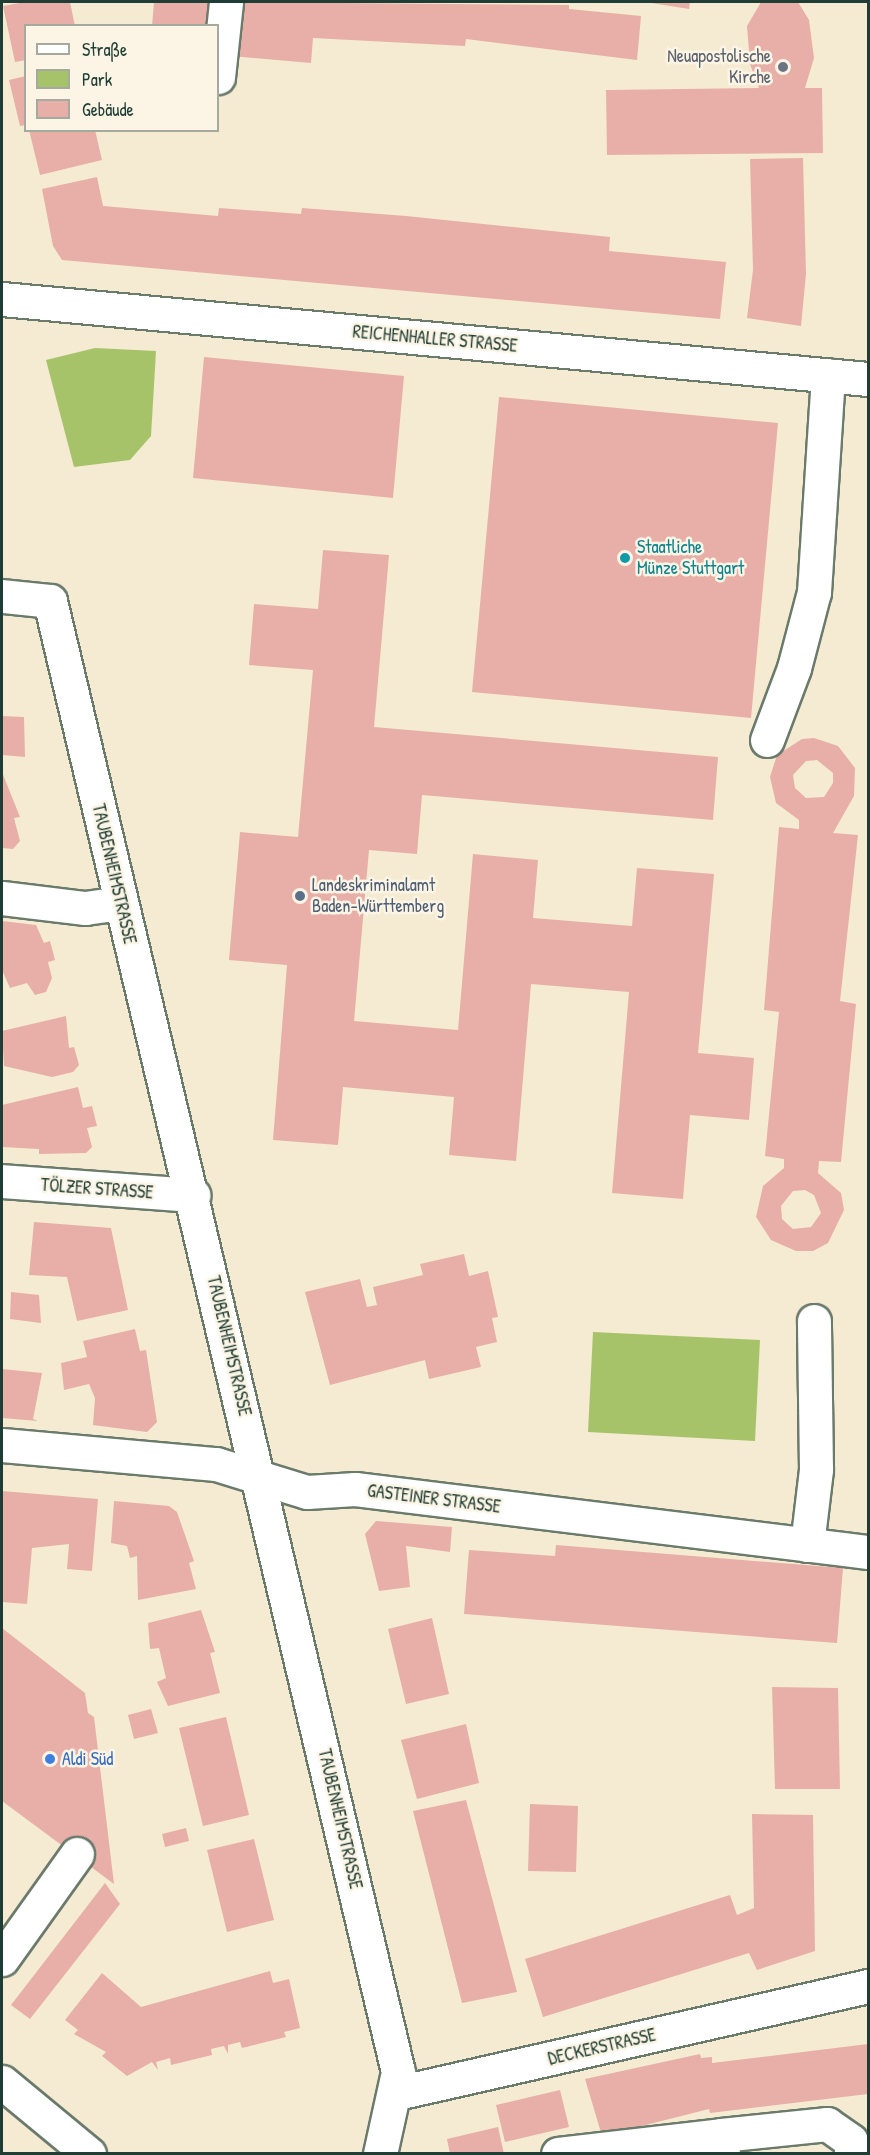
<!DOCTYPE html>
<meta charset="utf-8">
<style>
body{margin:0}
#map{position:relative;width:870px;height:2155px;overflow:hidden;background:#f4ebd2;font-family:"Patrick Hand",sans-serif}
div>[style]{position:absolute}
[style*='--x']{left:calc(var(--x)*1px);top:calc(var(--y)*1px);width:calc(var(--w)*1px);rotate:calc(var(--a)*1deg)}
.green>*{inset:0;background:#a7c36a}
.building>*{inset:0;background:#e8afa8}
.roads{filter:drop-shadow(2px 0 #6a7a6b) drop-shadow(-2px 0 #6a7a6b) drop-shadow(0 2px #6a7a6b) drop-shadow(0 -2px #6a7a6b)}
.minor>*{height:33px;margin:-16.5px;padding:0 16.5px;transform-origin:16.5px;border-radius:16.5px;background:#fff}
.dots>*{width:16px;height:16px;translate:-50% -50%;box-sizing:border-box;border:3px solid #fcf5e5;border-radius:50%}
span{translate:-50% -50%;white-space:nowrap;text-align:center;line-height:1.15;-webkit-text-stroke:5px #fcf5e5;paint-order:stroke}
.worship-label{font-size:18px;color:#5b616d}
.right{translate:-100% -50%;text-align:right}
.street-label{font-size:18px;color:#1f3d34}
.culture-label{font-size:18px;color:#0d838f}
.left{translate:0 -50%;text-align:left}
.service-label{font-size:18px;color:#4e5e75}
.shop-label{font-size:18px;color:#366cbe}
.frame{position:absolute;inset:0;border:3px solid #1f3d34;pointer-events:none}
.legend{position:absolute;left:24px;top:24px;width:195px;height:108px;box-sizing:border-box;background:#fcf5e5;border:2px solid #a4ab9e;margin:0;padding:8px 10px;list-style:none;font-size:18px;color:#1f3d34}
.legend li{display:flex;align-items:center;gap:12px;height:30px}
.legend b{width:30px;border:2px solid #a4ab9e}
</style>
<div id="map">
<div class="green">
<i style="clip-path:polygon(95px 348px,156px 351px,151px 436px,130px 460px,74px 467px,46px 360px)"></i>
<i style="clip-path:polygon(593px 1332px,760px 1340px,755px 1441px,588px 1432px)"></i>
</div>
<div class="building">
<i style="clip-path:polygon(25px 2px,70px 2px,75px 26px,26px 26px,26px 60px,15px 62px,3px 6px)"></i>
<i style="clip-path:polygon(154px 2px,213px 2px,218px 26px,152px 26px)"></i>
<i style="clip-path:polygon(235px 2px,569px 5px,569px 9px,641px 16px,637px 60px,466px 39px,465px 46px,313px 38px,311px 63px,231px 56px)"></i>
<i style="clip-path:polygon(645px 2px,690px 2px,689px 9px)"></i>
<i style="clip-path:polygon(761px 2px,798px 2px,809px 20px,814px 58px,805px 88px,822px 88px,823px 153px,607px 155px,606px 90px,759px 88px,750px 64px,747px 26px)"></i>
<i style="clip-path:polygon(26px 76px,26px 125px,20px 126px,9px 80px)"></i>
<i style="clip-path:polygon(29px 130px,95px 130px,102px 160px,40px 175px)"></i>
<i style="clip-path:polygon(803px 158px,806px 274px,801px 326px,747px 318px,753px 270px,750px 159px)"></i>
<i style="clip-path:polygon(97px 177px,103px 206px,218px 216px,219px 208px,301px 214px,302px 208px,406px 216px,610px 237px,609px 251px,726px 262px,720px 319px,62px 260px,53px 246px,42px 189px)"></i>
<i style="clip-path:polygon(204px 357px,404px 376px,393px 498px,193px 478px)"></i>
<i style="clip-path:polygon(499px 397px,778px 423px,751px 718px,472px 692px)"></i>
<i style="clip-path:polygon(323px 550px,389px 555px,374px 727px,718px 757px,713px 820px,422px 795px,417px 854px,369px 850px,354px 1021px,458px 1030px,473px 854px,538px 860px,533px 918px,632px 926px,637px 868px,714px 874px,698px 1053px,754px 1058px,749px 1120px,690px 1115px,683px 1199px,612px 1193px,629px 992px,531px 984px,516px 1161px,449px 1155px,454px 1097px,343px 1087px,338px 1145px,273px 1140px,287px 965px,229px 960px,240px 832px,298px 837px,313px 670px,249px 665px,254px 604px,318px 609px)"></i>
<i style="clip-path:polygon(2px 716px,24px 717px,25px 757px,2px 755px)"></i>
<i style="clip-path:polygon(evenodd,814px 738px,838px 746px,855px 768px,854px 796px,833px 833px,858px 835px,840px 1001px,856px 1004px,841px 1162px,819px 1161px,818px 1173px,841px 1193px,844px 1210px,828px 1243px,813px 1251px,796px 1251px,771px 1240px,756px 1217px,763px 1186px,784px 1168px,784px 1159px,765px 1156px,779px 1012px,764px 1010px,779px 827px,799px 829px,799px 820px,776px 803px,770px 777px,777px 755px,802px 739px,814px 738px,817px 760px,833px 773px,833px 783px,824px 797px,806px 798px,795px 788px,793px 775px,806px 761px,817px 760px,814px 738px,805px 1190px,814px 1195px,821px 1213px,811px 1227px,793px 1229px,782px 1219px,781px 1206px,793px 1191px,805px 1190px)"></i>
<i style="clip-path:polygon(2px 772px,20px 817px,14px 818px,20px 841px,13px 849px,2px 848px)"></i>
<i style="clip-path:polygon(2px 921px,36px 925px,44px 943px,50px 941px,55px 960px,48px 962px,52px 978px,46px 992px,35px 995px,27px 983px,10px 988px,2px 970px)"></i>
<i style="clip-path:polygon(66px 1016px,69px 1048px,74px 1047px,79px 1065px,73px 1072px,52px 1077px,4px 1066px,2px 1031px)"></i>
<i style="clip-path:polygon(78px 1087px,83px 1108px,92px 1106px,97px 1126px,87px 1128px,92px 1147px,86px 1153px,39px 1154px,39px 1149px,2px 1147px,2px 1105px)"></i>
<i style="clip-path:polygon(34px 1222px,111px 1228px,128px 1310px,77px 1321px,67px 1277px,29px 1275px)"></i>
<i style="clip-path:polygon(464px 1254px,469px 1276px,488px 1271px,498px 1317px,492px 1318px,497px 1342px,476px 1347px,481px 1367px,429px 1379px,425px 1360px,330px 1385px,305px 1292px,360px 1279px,367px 1307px,377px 1305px,373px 1287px,423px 1275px,420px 1264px)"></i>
<i style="clip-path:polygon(11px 1292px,39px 1295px,41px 1323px,10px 1319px)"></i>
<i style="clip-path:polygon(135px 1329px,140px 1351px,146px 1350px,157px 1422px,147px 1432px,93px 1425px,95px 1398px,89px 1384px,64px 1390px,61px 1363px,87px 1357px,83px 1341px)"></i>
<i style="clip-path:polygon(2px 1369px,42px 1373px,33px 1419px,38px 1421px,2px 1418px)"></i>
<i style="clip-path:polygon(2px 1491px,98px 1499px,92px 1571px,67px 1569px,69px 1544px,32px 1548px,27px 1604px,2px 1602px)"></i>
<i style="clip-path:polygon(114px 1501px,169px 1506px,177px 1512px,194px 1561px,189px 1563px,196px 1589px,138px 1600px,137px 1556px,130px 1558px,127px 1546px,111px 1543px)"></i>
<i style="clip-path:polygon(376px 1521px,452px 1527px,450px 1552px,406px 1546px,410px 1587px,379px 1591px,365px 1534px)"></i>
<i style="clip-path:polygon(556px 1545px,843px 1568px,837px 1643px,464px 1614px,469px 1550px,555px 1556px)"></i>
<i style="clip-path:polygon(201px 1610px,215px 1652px,210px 1653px,220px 1693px,168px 1706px,157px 1682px,166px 1678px,159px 1648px,150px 1649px,148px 1623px)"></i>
<i style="clip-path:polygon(432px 1618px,449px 1694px,406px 1704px,388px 1629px)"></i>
<i style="clip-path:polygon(2px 1628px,85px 1693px,88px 1713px,94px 1717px,114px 1884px,2px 1801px)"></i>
<i style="clip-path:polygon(772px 1687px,838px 1688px,840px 1789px,775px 1789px)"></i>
<i style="clip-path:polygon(151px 1709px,158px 1733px,134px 1739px,128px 1715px)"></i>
<i style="clip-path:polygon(226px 1717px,249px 1815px,203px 1826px,179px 1728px)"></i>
<i style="clip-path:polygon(466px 1724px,479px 1783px,417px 1799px,401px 1740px)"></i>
<i style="clip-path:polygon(466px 1800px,517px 1992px,462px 2003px,413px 1811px)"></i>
<i style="clip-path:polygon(530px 1804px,578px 1806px,576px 1872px,528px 1871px)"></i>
<i style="clip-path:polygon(752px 1814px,813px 1815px,815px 1951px,757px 1970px,749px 1953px,543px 2017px,525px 1959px,730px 1895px,737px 1915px,754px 1908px)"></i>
<i style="clip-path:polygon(186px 1828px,189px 1841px,165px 1847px,162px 1834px)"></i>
<i style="clip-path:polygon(254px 1839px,274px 1920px,227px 1932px,207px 1850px)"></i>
<i style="clip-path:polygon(105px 1883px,120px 1904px,30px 2019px,11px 2005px)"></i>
<i style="clip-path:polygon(270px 1971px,273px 1983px,289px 1979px,300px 2028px,284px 2032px,286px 2037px,242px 2048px,240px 2042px,228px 2045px,228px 2054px,224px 2046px,211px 2049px,212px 2055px,171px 2065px,170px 2058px,156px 2062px,158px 2070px,152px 2062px,127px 2076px,102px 2056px,106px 2052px,74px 2034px,78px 2030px,65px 2020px,102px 1973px,141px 2007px)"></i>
<i style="clip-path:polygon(868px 2044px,868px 2094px,710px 2113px,709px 2109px,602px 2136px,585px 2079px,700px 2054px,701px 2058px,712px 2057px,712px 2063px)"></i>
<i style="clip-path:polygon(560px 2090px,569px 2127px,505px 2142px,496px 2105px)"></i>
<i style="clip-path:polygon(498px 2127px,504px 2154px,450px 2154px,447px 2139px)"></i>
</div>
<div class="roads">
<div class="minor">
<i style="--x:218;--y:77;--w:75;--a:-83.9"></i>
<i style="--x:2;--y:299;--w:870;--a:5.28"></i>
<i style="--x:2;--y:596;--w:48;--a:5.9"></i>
<i style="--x:50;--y:601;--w:1512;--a:76.69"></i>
<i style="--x:398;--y:2072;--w:84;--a:102.4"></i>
<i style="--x:767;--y:740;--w:77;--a:-69.4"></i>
<i style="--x:794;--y:668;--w:79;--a:-75.3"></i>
<i style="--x:814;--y:592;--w:217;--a:-86.3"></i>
<i style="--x:2;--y:898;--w:84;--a:6.9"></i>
<i style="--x:85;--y:908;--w:35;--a:-8"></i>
<i style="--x:2;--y:1181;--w:192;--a:4.2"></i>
<i style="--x:2;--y:1445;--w:215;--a:5.1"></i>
<i style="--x:216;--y:1464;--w:95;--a:17.1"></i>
<i style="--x:307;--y:1492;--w:48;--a:-3.6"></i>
<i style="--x:355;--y:1489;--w:517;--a:7"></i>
<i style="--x:807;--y:1545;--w:77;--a:-83.2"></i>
<i style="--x:816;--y:1469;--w:148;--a:-90.8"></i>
<i style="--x:2;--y:1959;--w:129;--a:-54.5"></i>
<i style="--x:2;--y:2082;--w:113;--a:39.6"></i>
<i style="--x:397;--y:2093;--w:483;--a:-12.8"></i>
<i style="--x:558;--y:2154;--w:164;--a:-6.6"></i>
<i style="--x:723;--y:2154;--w:19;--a:-96"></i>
<i style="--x:721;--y:2135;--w:107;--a:-5.9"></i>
<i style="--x:827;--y:2124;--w:29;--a:35"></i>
<i style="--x:851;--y:2141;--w:13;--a:90"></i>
</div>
</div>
<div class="dots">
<i style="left:783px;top:67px;background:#6b7280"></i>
<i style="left:625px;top:558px;background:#0f9aa8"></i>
<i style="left:300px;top:896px;background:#5c6f8a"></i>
<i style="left:50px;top:1759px;background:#3f7fe0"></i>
</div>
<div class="worship-label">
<span class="right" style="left:771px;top:67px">Neuapostolische<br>Kirche</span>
</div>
<div class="street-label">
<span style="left:435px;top:339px;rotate:5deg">REICHENHALLER STRASSE</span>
<span style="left:114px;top:874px;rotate:77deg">TAUBENHEIMSTRASSE</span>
<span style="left:97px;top:1189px;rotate:4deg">TÖLZER STRASSE</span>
<span style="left:229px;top:1346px;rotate:77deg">TAUBENHEIMSTRASSE</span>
<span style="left:434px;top:1499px;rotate:7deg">GASTEINER STRASSE</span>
<span style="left:340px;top:1819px;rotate:77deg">TAUBENHEIMSTRASSE</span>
<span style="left:602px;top:2047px;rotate:-13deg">DECKERSTRASSE</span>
</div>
<div class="culture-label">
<span class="left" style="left:637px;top:558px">Staatliche<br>Münze Stuttgart</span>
</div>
<div class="service-label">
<span class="left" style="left:312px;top:896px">Landeskriminalamt<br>Baden-Württemberg</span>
</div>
<div class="shop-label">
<span class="left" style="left:62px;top:1759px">Aldi Süd</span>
</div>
<div class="frame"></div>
<ul class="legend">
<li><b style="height:8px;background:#fff"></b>Straße</li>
<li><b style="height:16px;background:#a7c36a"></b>Park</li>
<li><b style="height:16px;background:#e8afa8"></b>Gebäude</li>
</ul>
</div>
